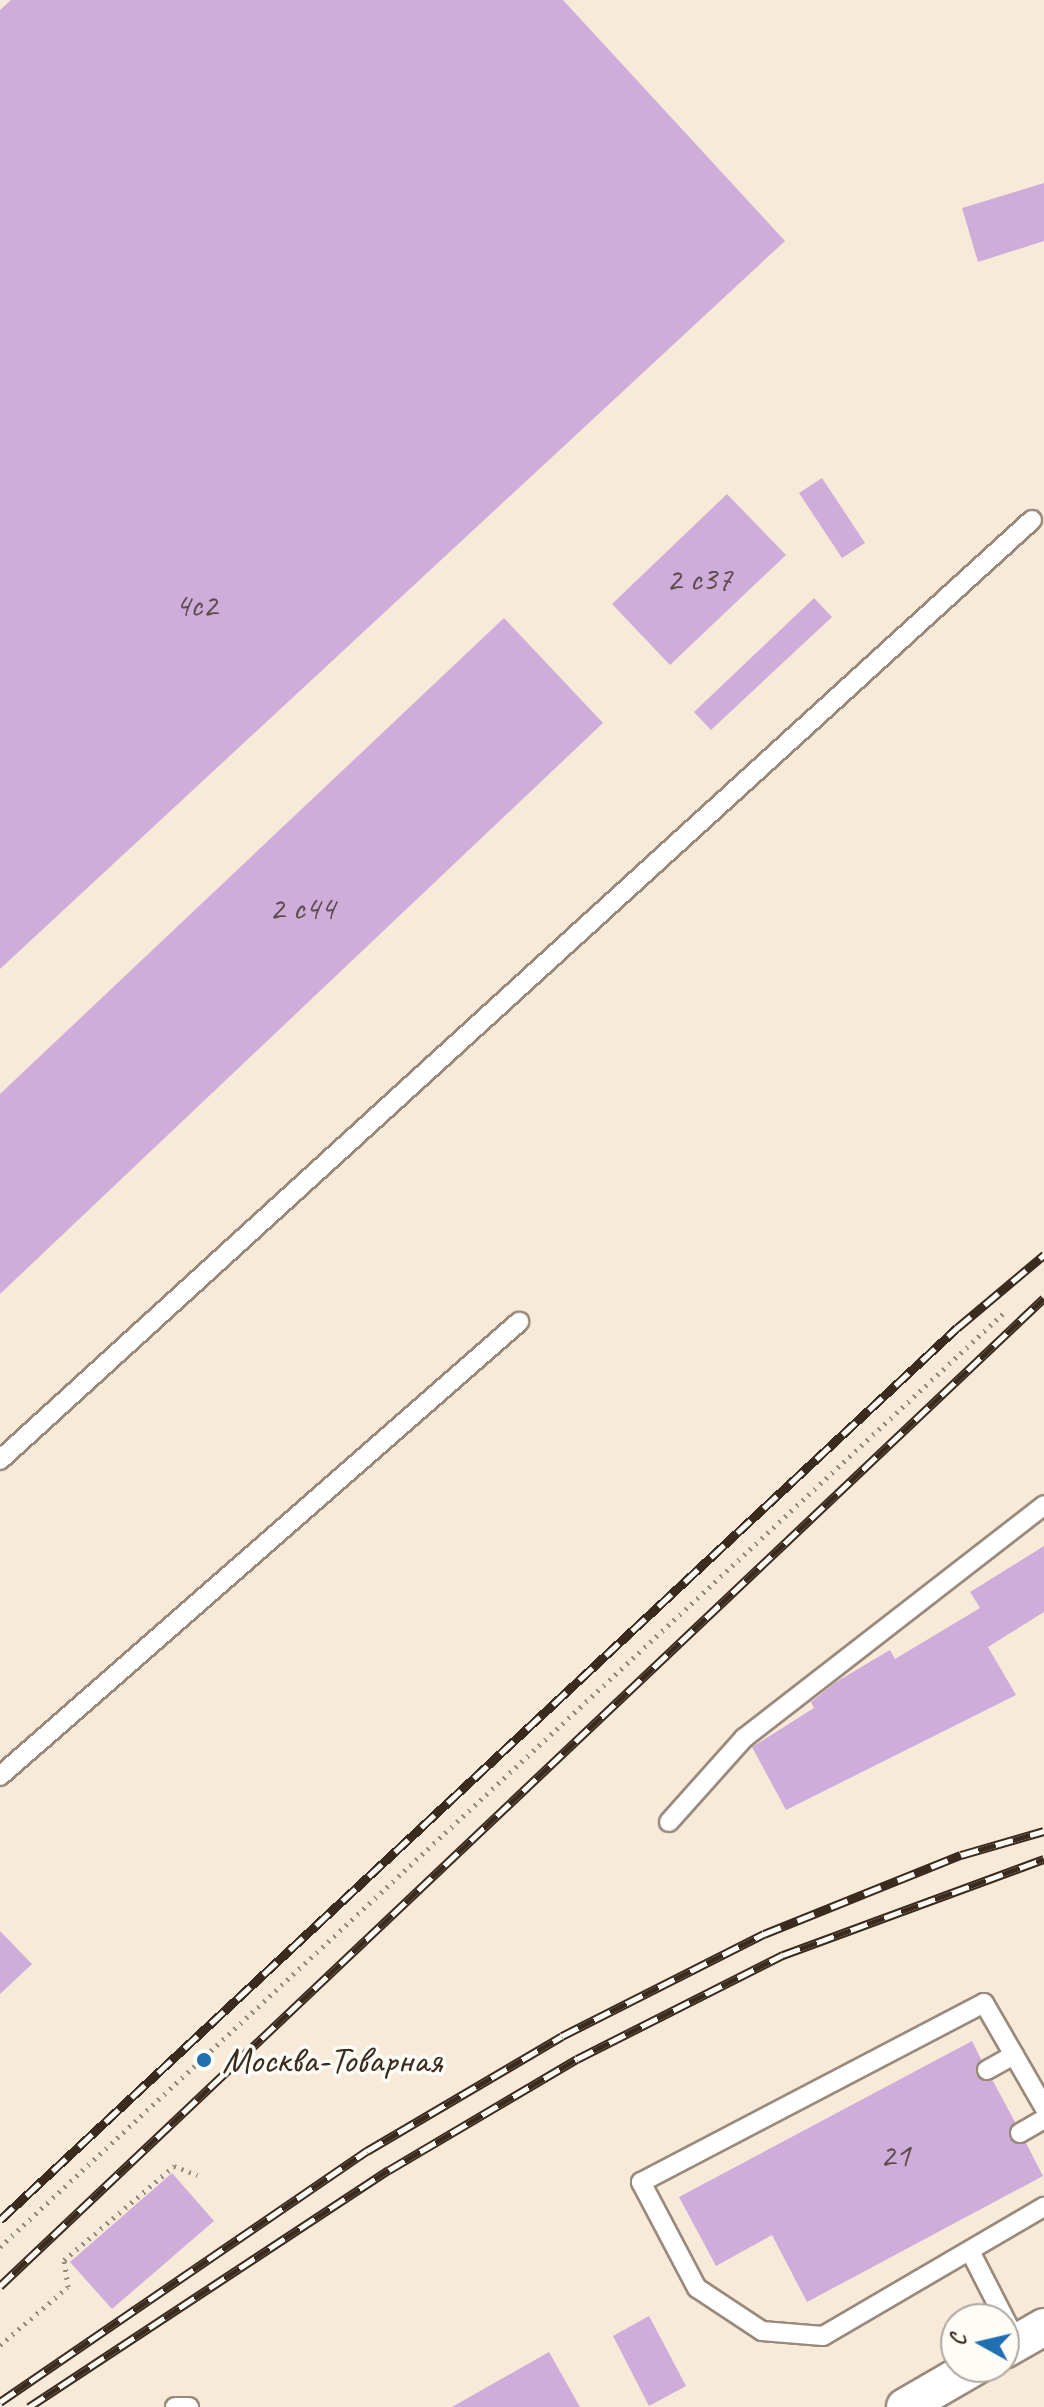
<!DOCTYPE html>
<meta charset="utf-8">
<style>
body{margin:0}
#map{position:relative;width:1044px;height:2407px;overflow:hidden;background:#f8ead9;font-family:Caveat,sans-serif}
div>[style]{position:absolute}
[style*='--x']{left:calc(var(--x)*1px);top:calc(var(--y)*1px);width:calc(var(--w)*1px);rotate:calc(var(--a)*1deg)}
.building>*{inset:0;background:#ceaddb}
.path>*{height:5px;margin-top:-2.5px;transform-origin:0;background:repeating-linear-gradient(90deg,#9a8a7c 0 2px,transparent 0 8px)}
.roads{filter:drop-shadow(2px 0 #9a8a7c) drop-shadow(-2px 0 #9a8a7c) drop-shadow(0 2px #9a8a7c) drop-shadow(0 -2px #9a8a7c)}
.service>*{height:18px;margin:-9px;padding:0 9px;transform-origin:9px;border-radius:9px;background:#fff}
.minor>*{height:36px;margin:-18px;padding:0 18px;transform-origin:18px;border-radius:18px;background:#fff}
.rail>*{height:9px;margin-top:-4.5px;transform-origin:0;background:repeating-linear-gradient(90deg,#fdfcf7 0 18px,#3b2a1e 0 36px);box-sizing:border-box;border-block:2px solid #3b2a1e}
.dots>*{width:22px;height:22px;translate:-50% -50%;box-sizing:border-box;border:4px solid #fdfcf7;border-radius:50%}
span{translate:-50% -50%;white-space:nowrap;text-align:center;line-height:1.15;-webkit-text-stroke:7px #fdfcf7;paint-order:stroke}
.number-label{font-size:34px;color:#604b4d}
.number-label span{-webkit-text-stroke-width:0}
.poi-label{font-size:38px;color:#3b2a1e}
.left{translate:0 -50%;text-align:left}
.north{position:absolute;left:940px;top:2303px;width:80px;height:80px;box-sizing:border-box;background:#fdfcf7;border:2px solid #afa8a0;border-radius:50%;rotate:278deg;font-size:22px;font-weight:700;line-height:32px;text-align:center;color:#3b2a1e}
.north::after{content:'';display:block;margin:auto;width:28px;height:36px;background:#1f6fb2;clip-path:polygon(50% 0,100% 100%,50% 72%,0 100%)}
</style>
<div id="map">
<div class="building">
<i style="clip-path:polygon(11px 0,563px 0,785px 241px,0 969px,0 10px)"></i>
<i style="clip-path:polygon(1044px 183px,1044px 241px,978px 262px,962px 208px)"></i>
<i style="clip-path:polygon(822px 478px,865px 543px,842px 558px,799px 493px)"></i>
<i style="clip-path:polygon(727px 494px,786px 555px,670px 665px,612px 604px)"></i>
<i style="clip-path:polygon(814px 598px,832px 617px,711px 730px,694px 712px)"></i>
<i style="clip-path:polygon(504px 618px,603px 723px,0 1294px,0 1094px)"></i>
<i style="clip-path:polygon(1044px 1546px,1044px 1612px,988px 1647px,1016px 1695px,786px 1810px,752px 1747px,814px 1708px,811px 1702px,836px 1682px,890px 1650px,895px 1659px,980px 1608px,970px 1592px)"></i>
<i style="clip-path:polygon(0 1931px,32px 1964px,0 1994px)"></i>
<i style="clip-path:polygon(972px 2041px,981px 2059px,976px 2075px,993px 2081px,1015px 2122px,1009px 2138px,1026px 2143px,1043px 2176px,807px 2302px,772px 2235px,716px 2266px,679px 2197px)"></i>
<i style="clip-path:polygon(172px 2173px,214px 2221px,112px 2309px,70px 2262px)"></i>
<i style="clip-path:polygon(649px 2316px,686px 2386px,649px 2406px,613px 2336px)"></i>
<i style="clip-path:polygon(549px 2352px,580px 2407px,452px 2407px)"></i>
</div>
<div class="path">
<i style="--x:0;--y:2247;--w:1376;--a:-42.94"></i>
<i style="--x:0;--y:2345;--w:89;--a:-40.5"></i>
<i style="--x:68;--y:2287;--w:27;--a:-98"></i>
<i style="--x:64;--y:2260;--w:145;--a:-40.5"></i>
<i style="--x:174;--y:2166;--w:25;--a:21"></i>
</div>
<div class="roads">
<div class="service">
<i style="--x:0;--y:1460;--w:1396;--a:-42.33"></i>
<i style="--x:0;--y:1776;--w:690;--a:-41.18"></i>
<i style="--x:669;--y:1822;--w:113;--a:-48.2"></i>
<i style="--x:744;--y:1738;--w:380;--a:-37.8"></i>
<i style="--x:987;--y:2070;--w:31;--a:-29"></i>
<i style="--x:1044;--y:2107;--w:120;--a:-120"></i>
<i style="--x:984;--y:2003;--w:387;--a:152.4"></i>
<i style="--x:641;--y:2182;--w:120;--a:62.2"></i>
<i style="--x:697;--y:2288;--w:78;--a:33.5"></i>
<i style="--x:762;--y:2331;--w:61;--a:4.7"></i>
<i style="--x:823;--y:2336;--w:256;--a:-30.3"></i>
<i style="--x:1020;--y:2133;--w:28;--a:-30"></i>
<i style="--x:970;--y:2251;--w:103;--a:62.9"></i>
<i style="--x:175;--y:2407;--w:14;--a:0"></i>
</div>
<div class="minor">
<i style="--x:1004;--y:2350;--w:46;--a:-29.9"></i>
<i style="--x:905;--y:2407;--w:80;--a:-30.1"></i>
</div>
</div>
<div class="rail">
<i style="--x:0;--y:2220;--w:1308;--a:-42.99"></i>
<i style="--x:957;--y:1328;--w:114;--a:-40"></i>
<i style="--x:0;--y:2286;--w:1437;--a:-43.42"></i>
<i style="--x:0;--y:2402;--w:445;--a:-34.4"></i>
<i style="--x:367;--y:2151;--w:226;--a:-30.5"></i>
<i style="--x:562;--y:2036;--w:226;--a:-26.8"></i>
<i style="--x:764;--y:1934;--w:212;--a:-21.9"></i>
<i style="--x:961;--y:1855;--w:86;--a:-16.1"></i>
<i style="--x:29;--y:2407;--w:431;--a:-33.4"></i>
<i style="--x:389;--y:2170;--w:218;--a:-30.6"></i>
<i style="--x:577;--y:2059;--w:231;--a:-26.8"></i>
<i style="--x:783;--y:1955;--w:278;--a:-20.2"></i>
</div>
<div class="dots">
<i style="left:204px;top:2060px;background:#1f6fb2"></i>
</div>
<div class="number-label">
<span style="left:699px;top:579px">2 с37</span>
<span style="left:196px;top:605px">4с2</span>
<span style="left:302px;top:908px">2 с44</span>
<span style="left:895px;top:2155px">21</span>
</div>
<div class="poi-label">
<span class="left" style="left:222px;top:2060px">Москва-Товарная</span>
</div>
<div class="north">С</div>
</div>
